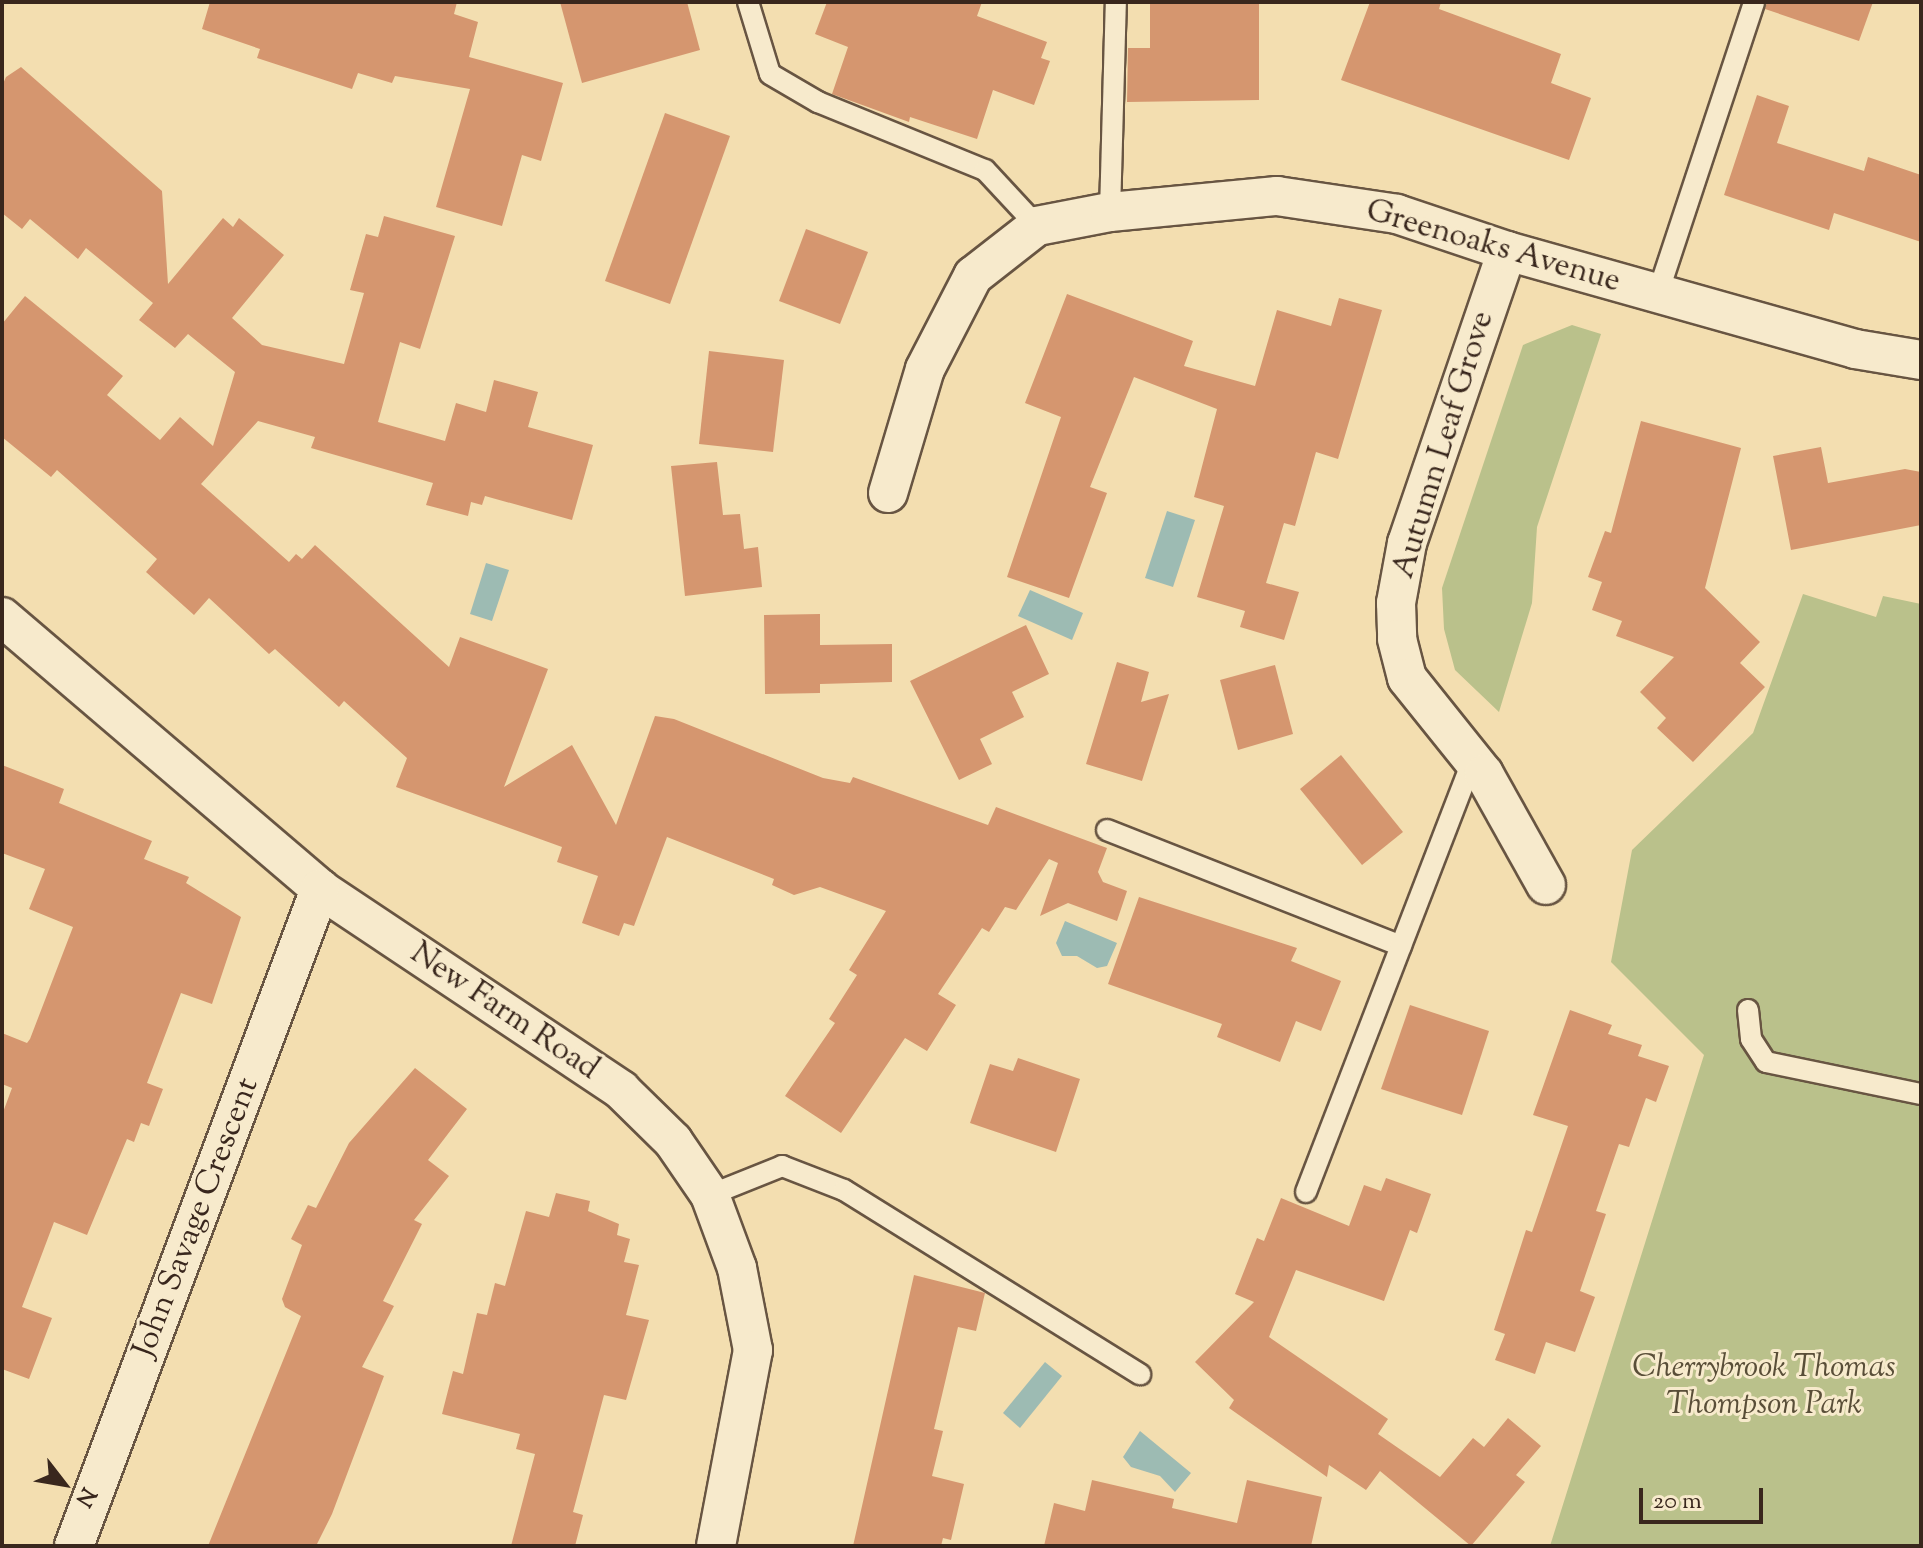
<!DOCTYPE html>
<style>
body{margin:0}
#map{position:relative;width:1923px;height:1548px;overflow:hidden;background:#f3deb0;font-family:"Sorts Mill Goudy",serif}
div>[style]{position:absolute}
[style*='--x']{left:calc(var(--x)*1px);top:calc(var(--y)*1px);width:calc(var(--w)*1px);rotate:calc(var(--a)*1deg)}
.green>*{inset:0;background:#bac18b}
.water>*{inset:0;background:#9dbbb3}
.building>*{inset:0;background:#d5966f}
.roads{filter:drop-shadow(2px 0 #685542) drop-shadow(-2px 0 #685542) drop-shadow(0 2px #685542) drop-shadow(0 -2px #685542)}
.lane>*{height:20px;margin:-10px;padding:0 10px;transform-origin:10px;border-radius:10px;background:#f7eacc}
.street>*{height:38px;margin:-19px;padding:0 19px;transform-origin:19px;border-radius:19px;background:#f7eacc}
span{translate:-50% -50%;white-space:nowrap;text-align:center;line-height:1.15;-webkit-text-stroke:6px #f7eacc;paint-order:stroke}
.street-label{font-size:32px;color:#39271d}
.park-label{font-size:32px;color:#594e38;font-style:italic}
.frame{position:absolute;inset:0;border:4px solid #39271d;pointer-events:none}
.north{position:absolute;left:24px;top:1444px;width:80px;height:80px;-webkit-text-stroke:6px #f7eacc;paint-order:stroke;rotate:121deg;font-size:22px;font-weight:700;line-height:32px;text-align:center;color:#39271d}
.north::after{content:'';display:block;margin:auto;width:28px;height:36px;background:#39271d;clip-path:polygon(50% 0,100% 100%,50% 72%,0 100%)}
.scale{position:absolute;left:1639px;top:1488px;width:124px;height:36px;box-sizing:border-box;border:4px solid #39271d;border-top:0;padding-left:10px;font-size:24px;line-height:28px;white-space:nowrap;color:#39271d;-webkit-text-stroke:6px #f7eacc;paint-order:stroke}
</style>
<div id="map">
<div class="green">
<i style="clip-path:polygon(1572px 325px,1601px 334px,1537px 527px,1532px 603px,1499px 712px,1455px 670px,1444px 629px,1442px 588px,1523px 345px)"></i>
<i style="clip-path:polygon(1803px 594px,1876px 617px,1883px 596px,1921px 604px,1921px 1546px,1550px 1546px,1704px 1055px,1611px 962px,1632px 850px,1753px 733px)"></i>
</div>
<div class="water">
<i style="clip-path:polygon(1167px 511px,1195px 520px,1173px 587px,1145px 578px)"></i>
<i style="clip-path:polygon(486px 563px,509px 570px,492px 621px,470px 614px)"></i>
<i style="clip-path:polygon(1030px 590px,1083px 613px,1072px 640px,1018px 616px)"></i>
<i style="clip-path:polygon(1065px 921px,1117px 943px,1107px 966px,1097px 968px,1077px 956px,1062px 956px,1056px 943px)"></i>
<i style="clip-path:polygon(1045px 1362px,1062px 1376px,1020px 1428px,1003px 1413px)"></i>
<i style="clip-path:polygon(1140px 1431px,1191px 1473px,1175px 1492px,1160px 1476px,1131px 1467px,1123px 1457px)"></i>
</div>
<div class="building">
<i style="clip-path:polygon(210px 2px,457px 2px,454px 14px,478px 22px,469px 57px,563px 83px,541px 161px,522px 155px,502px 226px,436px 207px,470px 89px,395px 76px,392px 83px,358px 73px,352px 89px,257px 58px,260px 49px,202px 29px)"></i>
<i style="clip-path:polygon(560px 2px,687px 2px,700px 50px,582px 83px)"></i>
<i style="clip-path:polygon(827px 2px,982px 2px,977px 16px,1047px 42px,1041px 58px,1050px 61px,1034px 105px,993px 90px,977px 139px,910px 117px,909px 122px,832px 94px,848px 47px,815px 34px)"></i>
<i style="clip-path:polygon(1150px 2px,1259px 2px,1259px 100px,1127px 102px,1128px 48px,1150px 48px)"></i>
<i style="clip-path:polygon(1370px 2px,1441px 2px,1439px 9px,1561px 54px,1551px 83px,1591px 98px,1569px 160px,1341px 80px)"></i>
<i style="clip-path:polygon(1767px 2px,1873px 2px,1859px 41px,1765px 9px)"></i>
<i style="clip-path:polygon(21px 67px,162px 191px,168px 284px,223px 218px,233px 227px,239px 218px,284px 255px,232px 318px,262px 345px,344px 364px,364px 293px,350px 290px,366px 234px,378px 237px,384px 216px,455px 236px,420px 349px,400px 342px,378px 422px,445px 441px,456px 403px,486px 412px,494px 380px,538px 392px,528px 427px,593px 445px,572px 520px,485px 496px,482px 505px,471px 502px,468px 516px,426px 505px,433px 483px,311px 448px,315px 437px,258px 421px,201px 484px,289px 562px,296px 554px,302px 559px,315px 545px,449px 667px,460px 637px,548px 669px,504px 787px,572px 745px,616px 825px,655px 716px,674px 719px,823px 778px,850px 783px,853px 777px,988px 825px,996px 807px,1107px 848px,1098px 872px,1103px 882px,1127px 891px,1117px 921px,1068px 903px,1040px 916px,1058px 863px,1049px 859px,1016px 910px,1005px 907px,989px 932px,982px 928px,938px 994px,956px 1005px,927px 1051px,905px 1038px,841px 1133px,785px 1096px,835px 1023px,829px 1019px,857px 975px,849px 970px,886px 911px,820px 887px,794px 895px,772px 885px,774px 879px,667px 837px,634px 926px,624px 923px,619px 936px,582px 923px,598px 876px,557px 862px,562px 847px,396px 787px,407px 758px,344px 701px,339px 707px,275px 649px,269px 654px,209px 598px,194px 615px,146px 572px,157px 559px,57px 470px,51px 477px,2px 437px,2px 324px,25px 296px,123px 376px,107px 395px,160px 440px,180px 417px,213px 446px,235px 372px,188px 334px,175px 348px,139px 320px,153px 303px,86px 248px,78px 259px,30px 219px,22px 229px,2px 213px,2px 86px,6px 77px)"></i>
<i style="clip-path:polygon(1757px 95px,1789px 106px,1777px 143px,1864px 171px,1868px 157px,1921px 175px,1921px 242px,1834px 213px,1829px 230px,1724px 195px)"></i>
<i style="clip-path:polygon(665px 113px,730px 136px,670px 304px,605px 281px)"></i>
<i style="clip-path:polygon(806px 229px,868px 252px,840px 324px,779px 301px)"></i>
<i style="clip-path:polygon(1067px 294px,1193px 341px,1184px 366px,1255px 386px,1277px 310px,1331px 326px,1339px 298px,1382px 310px,1338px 459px,1316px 452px,1295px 526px,1284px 523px,1266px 583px,1299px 592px,1284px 640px,1240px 627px,1245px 611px,1197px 597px,1224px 506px,1194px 497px,1217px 409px,1134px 377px,1090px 487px,1107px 493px,1069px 598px,1007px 577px,1061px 417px,1025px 403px)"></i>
<i style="clip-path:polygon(709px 351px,784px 360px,773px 452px,699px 444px)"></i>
<i style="clip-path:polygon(1641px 421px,1741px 448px,1705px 588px,1760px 642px,1740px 663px,1765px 687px,1693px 762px,1657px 728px,1666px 718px,1640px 692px,1674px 657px,1616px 636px,1622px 621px,1592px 610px,1602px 582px,1588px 577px,1605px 531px,1611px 533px)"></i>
<i style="clip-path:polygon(1821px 447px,1828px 483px,1905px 469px,1921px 472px,1921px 525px,1791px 550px,1773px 456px)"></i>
<i style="clip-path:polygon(717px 462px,723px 515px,740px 514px,744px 549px,758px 547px,762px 587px,685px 596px,671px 466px)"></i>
<i style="clip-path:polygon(820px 614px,820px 645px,892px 644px,892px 682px,820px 684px,820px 693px,765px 694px,764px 615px)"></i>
<i style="clip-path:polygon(1026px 625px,1049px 674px,1012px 692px,1024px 717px,980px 739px,992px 764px,959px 780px,910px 681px)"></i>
<i style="clip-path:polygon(1117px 662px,1149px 672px,1141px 702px,1169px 694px,1142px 781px,1086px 764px)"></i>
<i style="clip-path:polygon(1275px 665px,1293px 734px,1238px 750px,1220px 680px)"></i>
<i style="clip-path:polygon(1341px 755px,1403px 832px,1362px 865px,1300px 789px)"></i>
<i style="clip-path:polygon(2px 765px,64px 789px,59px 803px,152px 841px,144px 859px,189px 877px,186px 883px,241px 917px,212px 1004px,181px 993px,147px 1083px,163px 1089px,149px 1126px,141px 1123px,134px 1142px,127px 1139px,87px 1235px,54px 1222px,22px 1307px,52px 1318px,29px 1379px,2px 1369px,2px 1115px,12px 1088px,2px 1084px,2px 1033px,27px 1043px,30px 1039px,73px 927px,29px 909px,45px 869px,2px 853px)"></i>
<i style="clip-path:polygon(1139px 897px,1297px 948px,1291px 961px,1341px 981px,1321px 1031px,1296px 1021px,1280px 1062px,1217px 1037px,1222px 1024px,1108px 984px)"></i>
<i style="clip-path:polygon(1410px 1005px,1489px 1031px,1462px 1115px,1381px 1089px)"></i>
<i style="clip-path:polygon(1570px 1010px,1612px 1025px,1608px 1034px,1642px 1045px,1638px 1056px,1669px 1066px,1656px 1102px,1646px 1098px,1629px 1147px,1619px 1144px,1596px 1211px,1606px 1214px,1580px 1291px,1595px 1297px,1575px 1352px,1546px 1342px,1535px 1374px,1495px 1360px,1505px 1334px,1494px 1330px,1526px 1230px,1532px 1232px,1568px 1126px,1533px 1115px)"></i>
<i style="clip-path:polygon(1018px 1058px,1080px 1079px,1056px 1152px,970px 1123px,990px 1064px,1013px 1071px)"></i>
<i style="clip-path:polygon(415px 1068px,467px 1109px,428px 1160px,449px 1176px,414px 1220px,422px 1224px,383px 1301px,394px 1306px,362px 1367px,384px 1376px,332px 1514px,316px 1546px,208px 1546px,301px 1316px,285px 1307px,282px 1299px,302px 1245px,291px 1239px,308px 1205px,316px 1208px,349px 1143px)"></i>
<i style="clip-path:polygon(1386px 1178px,1431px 1194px,1417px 1233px,1410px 1230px,1384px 1301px,1296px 1270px,1269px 1337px,1388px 1419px,1378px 1434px,1440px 1477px,1473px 1438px,1484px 1447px,1508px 1418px,1541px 1446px,1516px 1475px,1525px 1482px,1471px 1546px,1380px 1471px,1366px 1490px,1329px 1465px,1327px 1477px,1229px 1408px,1234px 1400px,1195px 1362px,1254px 1302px,1235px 1294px,1257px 1238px,1264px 1241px,1281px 1198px,1349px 1226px,1364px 1185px,1381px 1191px)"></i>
<i style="clip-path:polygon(556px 1193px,590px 1201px,588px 1211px,619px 1224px,617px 1235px,630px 1239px,624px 1262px,639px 1265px,626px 1315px,649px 1320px,626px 1400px,604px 1395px,573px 1512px,583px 1515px,575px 1546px,511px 1546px,535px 1454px,516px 1449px,520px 1434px,442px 1414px,453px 1371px,463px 1374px,477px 1313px,487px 1315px,495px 1283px,505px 1286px,526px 1211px,549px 1217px)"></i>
<i style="clip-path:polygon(914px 1275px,985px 1293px,976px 1331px,958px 1327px,934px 1429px,943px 1431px,932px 1476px,964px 1484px,951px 1540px,943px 1538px,941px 1546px,853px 1546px)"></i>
<i style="clip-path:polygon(1092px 1480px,1174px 1499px,1172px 1508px,1237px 1523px,1247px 1480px,1322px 1497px,1311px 1546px,1044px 1546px,1054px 1503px,1085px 1511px)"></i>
</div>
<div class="roads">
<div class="lane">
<i style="--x:748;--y:2;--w:75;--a:73"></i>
<i style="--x:770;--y:74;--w:56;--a:30.3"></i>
<i style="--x:818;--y:102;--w:180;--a:22.2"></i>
<i style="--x:985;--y:170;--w:76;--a:47.1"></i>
<i style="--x:1110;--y:212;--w:210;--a:-88.4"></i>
<i style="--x:1658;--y:293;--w:306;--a:-71.7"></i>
<i style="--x:1107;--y:830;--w:316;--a:21.5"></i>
<i style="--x:1748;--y:1010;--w:29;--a:84"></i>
<i style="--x:1751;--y:1039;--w:27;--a:57"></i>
<i style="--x:1766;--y:1062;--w:158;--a:11.7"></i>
<i style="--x:1306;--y:1192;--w:464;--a:-68.9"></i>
<i style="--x:710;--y:1195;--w:78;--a:-21.9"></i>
<i style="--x:782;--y:1166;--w:66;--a:21.2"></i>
<i style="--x:844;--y:1190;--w:349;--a:31.9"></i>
</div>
<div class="street">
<i style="--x:1507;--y:251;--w:309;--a:108.9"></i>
<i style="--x:1407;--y:543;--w:61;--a:100.4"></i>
<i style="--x:1396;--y:603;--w:36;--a:88"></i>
<i style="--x:1397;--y:639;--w:40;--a:75.6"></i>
<i style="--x:1407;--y:678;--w:123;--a:51.3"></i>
<i style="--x:1484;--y:774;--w:127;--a:60.8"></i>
<i style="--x:888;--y:493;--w:129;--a:-73.4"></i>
<i style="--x:925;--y:369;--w:105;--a:-62.7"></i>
<i style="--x:973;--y:276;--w:81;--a:-38"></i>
<i style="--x:1037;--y:226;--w:74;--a:-10.9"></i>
<i style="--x:1110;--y:212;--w:168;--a:-5.5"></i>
<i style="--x:1277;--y:196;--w:121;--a:8.5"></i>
<i style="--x:1397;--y:214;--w:116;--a:18.6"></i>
<i style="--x:1507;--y:251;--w:362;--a:15.7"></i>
<i style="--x:1855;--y:349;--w:67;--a:9.5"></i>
<i style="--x:2;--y:617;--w:418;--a:40.5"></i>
<i style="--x:320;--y:889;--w:362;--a:33.7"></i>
<i style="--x:621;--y:1090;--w:73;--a:44.4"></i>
<i style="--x:673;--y:1141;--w:65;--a:55.6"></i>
<i style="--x:710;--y:1195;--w:78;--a:69.7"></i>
<i style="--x:737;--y:1268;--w:84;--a:79"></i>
<i style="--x:753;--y:1350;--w:199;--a:100.7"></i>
<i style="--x:74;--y:1546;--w:702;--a:-69.47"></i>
</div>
</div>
<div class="street-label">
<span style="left:1493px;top:247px;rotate:16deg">Greenoaks Avenue</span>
<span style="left:1444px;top:445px;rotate:-73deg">Autumn Leaf Grove</span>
<span style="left:504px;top:1012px;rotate:34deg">New Farm Road</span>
<span style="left:197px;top:1218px;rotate:-69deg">John Savage Crescent</span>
</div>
<div class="park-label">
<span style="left:1764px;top:1387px">Cherrybrook Thomas<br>Thompson Park</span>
</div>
<div class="frame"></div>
<div class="north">N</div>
<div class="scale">20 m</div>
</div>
